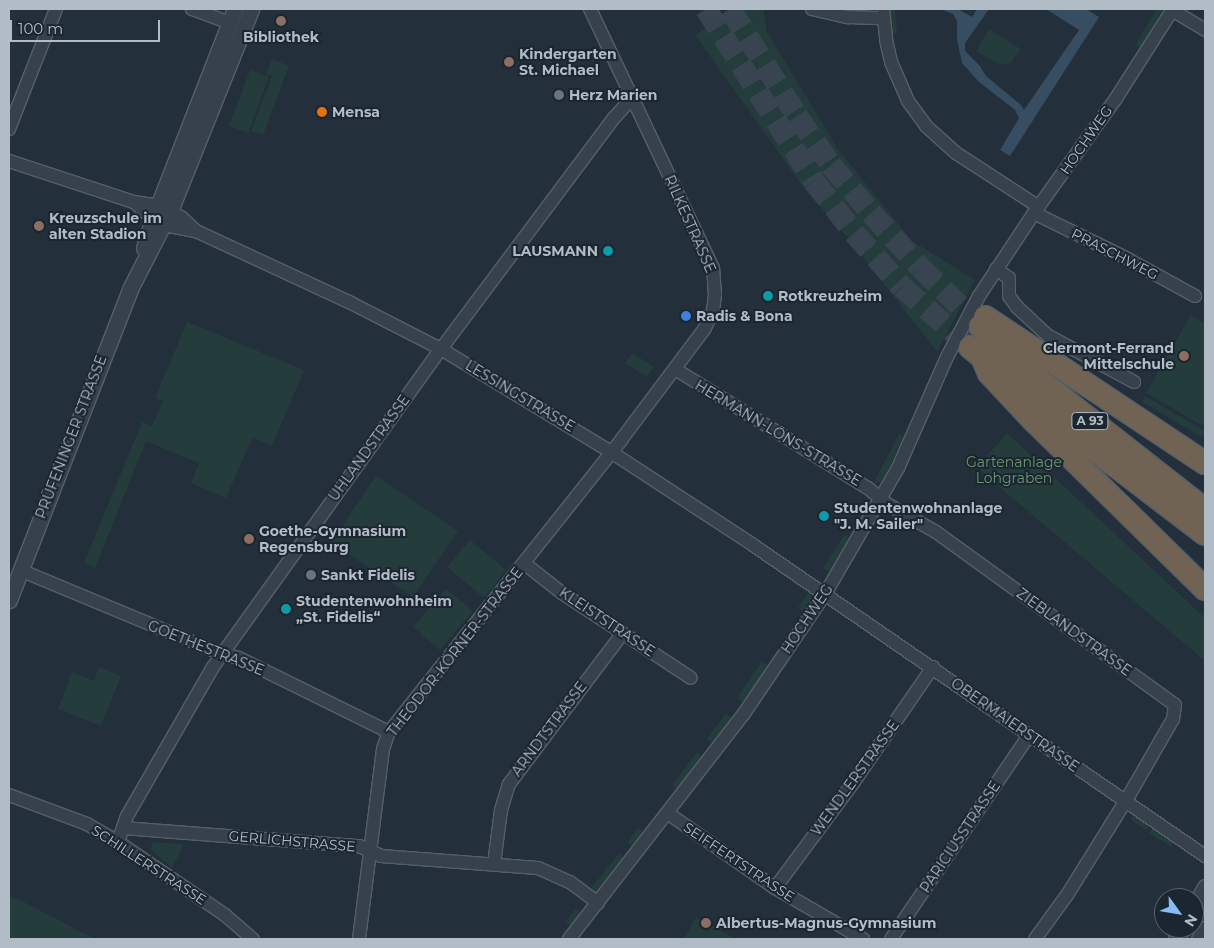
<!DOCTYPE html>
<meta charset="utf-8">
<style>
body{margin:0}
#map{position:relative;width:1214px;height:948px;overflow:hidden;background:#232f3b;font-family:Montserrat,sans-serif}
div>[style]{position:absolute}
[style*='--x']{left:calc(var(--x)*1px);top:calc(var(--y)*1px);width:calc(var(--w)*1px);rotate:calc(var(--a)*1deg)}
.green>*{inset:0;background:#253c3c}
.water>*{inset:0;background:#364d62}
.motorway-tunnel>*{height:22px;margin-top:-11px;transform-origin:0;background:repeating-linear-gradient(90deg,#384450 0 22px,transparent 0 33px)}
.roads{filter:drop-shadow(1px 0 #555f69) drop-shadow(-1px 0 #555f69) drop-shadow(0 1px #555f69) drop-shadow(0 -1px #555f69)}
.minor>*{height:12px;margin:-6px;padding:0 6px;transform-origin:6px;border-radius:6px;background:#37414c}
.tertiary>*{height:15px;margin:-7.5px;padding:0 7.5px;transform-origin:7.5px;border-radius:7.5px;background:#37414c}
.motorway>*{height:22px;margin:-11px;padding:0 11px;transform-origin:11px;border-radius:11px;background:#716354}
.dots>*{width:14px;height:14px;translate:-50% -50%;box-sizing:border-box;border:2px solid #1c2630;border-radius:50%}
span{translate:-50% -50%;white-space:nowrap;text-align:center;line-height:1.15;-webkit-text-stroke:4px #1c2630;paint-order:stroke}
.shield-label span{padding:1px 4px;background:#1c2630;border:1px solid;border-radius:4px;-webkit-text-stroke-width:0}
.shield-label{font-size:12px;color:#b2bcc7;font-weight:700}
.poi-label{font-size:14px;color:#b2bcc7;font-weight:700}
.left{translate:0 -50%;text-align:left}
.right{translate:-100% -50%;text-align:right}
.street-label{font-size:14px;color:#b2bcc7}
.park-label{font-size:14px;color:#699870}
.frame{position:absolute;inset:0;border:10px solid #b2bcc7;pointer-events:none}
.north{position:absolute;left:1154px;top:888px;width:50px;height:50px;box-sizing:border-box;background:#1c2630;border:1px solid #58626c;border-radius:50%;rotate:122deg;font-size:14px;font-weight:700;line-height:20px;text-align:center;color:#b2bcc7}
.north::after{content:'';display:block;margin:auto;width:18px;height:22px;background:#87bcf7;clip-path:polygon(50% 0,100% 100%,50% 72%,0 100%)}
.scale{position:absolute;left:10px;top:20px;width:150px;height:22px;box-sizing:border-box;border:2px solid #b2bcc7;border-top:0;padding-left:6px;font-size:15px;line-height:18px;white-space:nowrap;color:#b2bcc7;-webkit-text-stroke:4px #1c2630;paint-order:stroke}
</style>
<div id="map">
<div class="green">
<i style="clip-path:polygon(733px 9px,763px 9px,767px 32px,838px 149px,912px 241px,975px 280px,937px 352px,849px 239px,806px 191px,695px 35px)"></i>
<i style="clip-path:polygon(889px 9px,895px 9px,897px 33px,890px 34px)"></i>
<i style="clip-path:polygon(1157px 9px,1163px 9px,1140px 48px,1135px 45px)"></i>
<i style="clip-path:polygon(989px 29px,1021px 49px,1011px 63px,1001px 65px,976px 51px)"></i>
<i style="clip-path:polygon(272px 59px,289px 66px,263px 135px,251px 131px,272px 76px,266px 74px)"></i>
<i style="clip-path:polygon(250px 70px,269px 77px,248px 133px,229px 126px)"></i>
<i style="clip-path:polygon(1191px 315px,1205px 323px,1205px 427px,1146px 393px)"></i>
<i style="clip-path:polygon(187px 322px,304px 370px,272px 446px,252px 438px,226px 498px,191px 483px,199px 463px,146px 441px,95px 568px,84px 563px,142px 422px,152px 426px,163px 401px,155px 398px)"></i>
<i style="clip-path:polygon(632px 353px,654px 367px,647px 377px,625px 363px)"></i>
<i style="clip-path:polygon(1145px 396px,1205px 431px,1205px 439px,1142px 402px)"></i>
<i style="clip-path:polygon(1007px 433px,1205px 618px,1205px 661px,977px 468px)"></i>
<i style="clip-path:polygon(899px 434px,904px 436px,886px 475px,881px 482px,873px 484px)"></i>
<i style="clip-path:polygon(376px 476px,458px 531px,413px 597px,331px 542px)"></i>
<i style="clip-path:polygon(845px 534px,850px 538px,830px 572px,823px 568px)"></i>
<i style="clip-path:polygon(470px 540px,506px 570px,484px 598px,447px 567px)"></i>
<i style="clip-path:polygon(446px 589px,473px 611px,440px 650px,413px 627px)"></i>
<i style="clip-path:polygon(809px 591px,812px 601px,804px 612px,798px 608px)"></i>
<i style="clip-path:polygon(762px 661px,768px 666px,743px 702px,737px 698px)"></i>
<i style="clip-path:polygon(99px 667px,121px 676px,101px 726px,58px 709px,72px 672px,94px 681px)"></i>
<i style="clip-path:polygon(726px 713px,732px 718px,713px 743px,707px 739px)"></i>
<i style="clip-path:polygon(697px 752px,702px 757px,678px 790px,672px 785px)"></i>
<i style="clip-path:polygon(1132px 816px,1149px 825px,1146px 830px,1131px 820px)"></i>
<i style="clip-path:polygon(1153px 827px,1174px 842px,1171px 847px,1149px 833px)"></i>
<i style="clip-path:polygon(638px 828px,644px 833px,634px 847px,627px 843px)"></i>
<i style="clip-path:polygon(153px 842px,184px 844px,172px 868px,150px 849px)"></i>
<i style="clip-path:polygon(619px 853px,624px 859px,597px 893px,589px 891px)"></i>
<i style="clip-path:polygon(9px 897px,18px 899px,95px 939px,9px 939px)"></i>
<i style="clip-path:polygon(1205px 903px,1205px 922px,1195px 939px,1184px 939px,1191px 928px,1194px 928px,1194px 923px)"></i>
<i style="clip-path:polygon(575px 909px,581px 914px,571px 926px,566px 921px)"></i>
<i style="clip-path:polygon(696px 917px,736px 939px,684px 939px)"></i>
</div>
<div class="water">
<i style="clip-path:polygon(905px 9px,958px 9px,972px 17px,977px 9px,989px 9px,965px 43px,965px 51px,980px 66px,986px 76px,1021px 105px,1024px 110px,1079px 30px,1046px 9px,1086px 9px,1099px 17px,1010px 156px,1000px 150px,1019px 118px,1015px 110px,979px 82px,962px 63px,957px 39px,957px 21px,953px 14px,941px 9px)"></i>
</div>
<div class="motorway-tunnel">
<i style="--x:706;--y:9;--w:203;--a:57.9"></i>
<i style="--x:814;--y:181;--w:66;--a:52.4"></i>
<i style="--x:854;--y:233;--w:72;--a:48.4"></i>
<i style="--x:902;--y:287;--w:91;--a:41.4"></i>
<i style="--x:730;--y:9;--w:126;--a:57.9"></i>
<i style="--x:797;--y:116;--w:60;--a:55.2"></i>
<i style="--x:831;--y:165;--w:62;--a:50.2"></i>
<i style="--x:871;--y:213;--w:73;--a:47.8"></i>
<i style="--x:920;--y:267;--w:84;--a:44.5"></i>
</div>
<div class="roads">
<div class="minor">
<i style="--x:192;--y:9;--w:40;--a:20.2"></i>
<i style="--x:812;--y:9;--w:37;--a:13"></i>
<i style="--x:848;--y:17;--w:35;--a:2"></i>
<i style="--x:883;--y:9;--w:31;--a:84"></i>
<i style="--x:886;--y:40;--w:23;--a:77"></i>
<i style="--x:891;--y:62;--w:43;--a:66.4"></i>
<i style="--x:908;--y:101;--w:31;--a:54"></i>
<i style="--x:926;--y:126;--w:40;--a:42"></i>
<i style="--x:956;--y:153;--w:99;--a:33"></i>
<i style="--x:1172;--y:10;--w:39;--a:31"></i>
<i style="--x:9;--y:129;--w:129;--a:-68.6"></i>
<i style="--x:9;--y:161;--w:132;--a:18.2"></i>
<i style="--x:134;--y:202;--w:24;--a:9"></i>
<i style="--x:158;--y:206;--w:25;--a:26"></i>
<i style="--x:181;--y:217;--w:21;--a:43"></i>
<i style="--x:196;--y:231;--w:171;--a:24.9"></i>
<i style="--x:351;--y:303;--w:101;--a:27.1"></i>
<i style="--x:441;--y:349;--w:199;--a:31.2"></i>
<i style="--x:611;--y:452;--w:170;--a:33.2"></i>
<i style="--x:753;--y:545;--w:549;--a:34.53"></i>
<i style="--x:134;--y:202;--w:25;--a:42"></i>
<i style="--x:153;--y:219;--w:13;--a:29"></i>
<i style="--x:164;--y:225;--w:33;--a:11"></i>
<i style="--x:1034;--y:213;--w:100;--a:26.1"></i>
<i style="--x:1124;--y:257;--w:81;--a:28.8"></i>
<i style="--x:996;--y:269;--w:16;--a:35"></i>
<i style="--x:1009;--y:278;--w:18;--a:90"></i>
<i style="--x:1009;--y:296;--w:14;--a:54"></i>
<i style="--x:1017;--y:307;--w:41;--a:43"></i>
<i style="--x:1047;--y:335;--w:99;--a:28.4"></i>
<i style="--x:675;--y:369;--w:227;--a:31.7"></i>
<i style="--x:868;--y:488;--w:25;--a:40"></i>
<i style="--x:887;--y:504;--w:56;--a:29.7"></i>
<i style="--x:936;--y:532;--w:295;--a:35.9"></i>
<i style="--x:1175;--y:705;--w:14;--a:98"></i>
<i style="--x:1173;--y:719;--w:96;--a:120"></i>
<i style="--x:1125;--y:802;--w:110;--a:121.9"></i>
<i style="--x:1067;--y:895;--w:54;--a:126"></i>
<i style="--x:525;--y:564;--w:47;--a:38.1"></i>
<i style="--x:562;--y:593;--w:154;--a:33.4"></i>
<i style="--x:20;--y:570;--w:208;--a:22.6"></i>
<i style="--x:212;--y:650;--w:28;--a:17"></i>
<i style="--x:239;--y:658;--w:167;--a:26.3"></i>
<i style="--x:9;--y:795;--w:83;--a:20.4"></i>
<i style="--x:87;--y:824;--w:36;--a:30"></i>
<i style="--x:118;--y:842;--w:130;--a:34.3"></i>
<i style="--x:225;--y:915;--w:37;--a:41"></i>
<i style="--x:669;--y:814;--w:129;--a:34.9"></i>
<i style="--x:775;--y:888;--w:102;--a:30.1"></i>
<i style="--x:123;--y:828;--w:237;--a:4.4"></i>
<i style="--x:359;--y:846;--w:24;--a:24"></i>
<i style="--x:381;--y:856;--w:157;--a:4.4"></i>
<i style="--x:538;--y:868;--w:35;--a:24"></i>
<i style="--x:570;--y:882;--w:35;--a:37"></i>
<i style="--x:118;--y:842;--w:28;--a:-71"></i>
<i style="--x:127;--y:816;--w:172;--a:-60"></i>
<i style="--x:213;--y:667;--w:391;--a:-54.4"></i>
<i style="--x:441;--y:349;--w:289;--a:-53.2"></i>
<i style="--x:614;--y:118;--w:25;--a:-48"></i>
<i style="--x:494;--y:864;--w:54;--a:-82.6"></i>
<i style="--x:501;--y:810;--w:27;--a:-73"></i>
<i style="--x:509;--y:784;--w:188;--a:-53"></i>
<i style="--x:775;--y:888;--w:131;--a:-53.4"></i>
<i style="--x:853;--y:783;--w:141;--a:-55.4"></i>
<i style="--x:359;--y:939;--w:192;--a:-82.8"></i>
<i style="--x:383;--y:749;--w:18;--a:-71"></i>
<i style="--x:389;--y:732;--w:373;--a:-51.5"></i>
<i style="--x:621;--y:440;--w:140;--a:-53.1"></i>
<i style="--x:705;--y:328;--w:19;--a:-65"></i>
<i style="--x:713;--y:311;--w:16;--a:-83"></i>
<i style="--x:715;--y:295;--w:27;--a:-94"></i>
<i style="--x:713;--y:268;--w:287;--a:-115.4"></i>
<i style="--x:569;--y:939;--w:284;--a:-52.2"></i>
<i style="--x:743;--y:715;--w:146;--a:-55.9"></i>
<i style="--x:825;--y:594;--w:146;--a:-59.9"></i>
<i style="--x:898;--y:468;--w:121;--a:-66.2"></i>
<i style="--x:947;--y:357;--w:69;--a:-62.3"></i>
<i style="--x:979;--y:296;--w:100;--a:-56.5"></i>
<i style="--x:1034;--y:213;--w:139;--a:-54.4"></i>
<i style="--x:1115;--y:100;--w:108;--a:-57.5"></i>
<i style="--x:891;--y:939;--w:246;--a:-55.9"></i>
</div>
<div class="tertiary">
<i style="--x:144;--y:248;--w:30;--a:-73"></i>
<i style="--x:153;--y:219;--w:225;--a:-68.7"></i>
<i style="--x:9;--y:600;--w:334;--a:-68.7"></i>
<i style="--x:130;--y:289;--w:88;--a:-62.9"></i>
<i style="--x:170;--y:211;--w:218;--a:-68.1"></i>
<i style="--x:1194;--y:907;--w:23;--a:-61"></i>
<i style="--x:1176;--y:939;--w:13;--a:-61"></i>
<i style="--x:1199;--y:939;--w:12;--a:-59"></i>
</div>
<div class="motorway">
<i style="--x:985;--y:317;--w:264;--a:33.6"></i>
<i style="--x:980;--y:326;--w:67;--a:43.2"></i>
<i style="--x:1029;--y:372;--w:224;--a:38.1"></i>
<i style="--x:970;--y:347;--w:162;--a:39.5"></i>
<i style="--x:1095;--y:450;--w:138;--a:37.4"></i>
<i style="--x:982;--y:357;--w:17;--a:66"></i>
<i style="--x:989;--y:373;--w:64;--a:46.9"></i>
<i style="--x:1033;--y:420;--w:241;--a:44.5"></i>
</div>
</div>
<div class="dots">
<i style="left:281px;top:21px;background:#8d6e63"></i>
<i style="left:509px;top:62px;background:#8d6e63"></i>
<i style="left:559px;top:95px;background:#6b7280"></i>
<i style="left:322px;top:112px;background:#e8710a"></i>
<i style="left:39px;top:226px;background:#8d6e63"></i>
<i style="left:608px;top:251px;background:#0f9aa8"></i>
<i style="left:768px;top:296px;background:#0f9aa8"></i>
<i style="left:686px;top:316px;background:#3f7fe0"></i>
<i style="left:1184px;top:356px;background:#8d6e63"></i>
<i style="left:824px;top:516px;background:#0f9aa8"></i>
<i style="left:249px;top:539px;background:#8d6e63"></i>
<i style="left:311px;top:575px;background:#6b7280"></i>
<i style="left:286px;top:609px;background:#0f9aa8"></i>
<i style="left:706px;top:923px;background:#8d6e63"></i>
</div>
<div class="shield-label">
<span style="left:1090px;top:421px">A 93</span>
</div>
<div class="poi-label">
<span style="left:281px;top:37px">Bibliothek</span>
<span class="left" style="left:519px;top:62px">Kindergarten<br>St. Michael</span>
<span class="left" style="left:569px;top:95px">Herz Marien</span>
<span class="left" style="left:332px;top:112px">Mensa</span>
<span class="left" style="left:49px;top:226px">Kreuzschule im<br>alten Stadion</span>
<span class="right" style="left:598px;top:251px">LAUSMANN</span>
<span class="left" style="left:778px;top:296px">Rotkreuzheim</span>
<span class="left" style="left:696px;top:316px">Radis &amp; Bona</span>
<span class="right" style="left:1174px;top:356px">Clermont-Ferrand<br>Mittelschule</span>
<span class="left" style="left:834px;top:516px">Studentenwohnanlage<br>"J. M. Sailer"</span>
<span class="left" style="left:259px;top:539px">Goethe-Gymnasium<br>Regensburg</span>
<span class="left" style="left:321px;top:575px">Sankt Fidelis</span>
<span class="left" style="left:296px;top:609px">Studentenwohnheim<br>„St. Fidelis“</span>
<span class="left" style="left:716px;top:923px">Albertus-Magnus-Gymnasium</span>
</div>
<div class="street-label">
<span style="left:1086px;top:140px;rotate:-55deg">HOCHWEG</span>
<span style="left:690px;top:224px;rotate:66deg">RILKESTRASSE</span>
<span style="left:1115px;top:254px;rotate:27deg">PRASCHWEG</span>
<span style="left:520px;top:396px;rotate:31deg">LESSINGSTRASSE</span>
<span style="left:778px;top:433px;rotate:31deg">HERMANN-LÖNS-STRASSE</span>
<span style="left:71px;top:437px;rotate:-69deg">PRÜFENINGER STRASSE</span>
<span style="left:369px;top:448px;rotate:-54deg">UHLANDSTRASSE</span>
<span style="left:807px;top:619px;rotate:-56deg">HOCHWEG</span>
<span style="left:607px;top:622px;rotate:34deg">KLEISTSTRASSE</span>
<span style="left:1074px;top:632px;rotate:36deg">ZIEBLANDSTRASSE</span>
<span style="left:206px;top:648px;rotate:22deg">GOETHESTRASSE</span>
<span style="left:455px;top:652px;rotate:-52deg">THEODOR-KÖRNER-STRASSE</span>
<span style="left:1015px;top:725px;rotate:35deg">OBERMAIERSTRASSE</span>
<span style="left:549px;top:729px;rotate:-53deg">ARNDTSTRASSE</span>
<span style="left:855px;top:778px;rotate:-54deg">WENDLERSTRASSE</span>
<span style="left:960px;top:837px;rotate:-56deg">PARICIUSSTRASSE</span>
<span style="left:292px;top:841px;rotate:5deg">GERLICHSTRASSE</span>
<span style="left:739px;top:862px;rotate:34deg">SEIFFERTSTRASSE</span>
<span style="left:149px;top:865px;rotate:33deg">SCHILLERSTRASSE</span>
</div>
<div class="park-label">
<span style="left:1014px;top:470px">Gartenanlage<br>Lohgraben</span>
</div>
<div class="frame"></div>
<div class="north">N</div>
<div class="scale">100 m</div>
</div>
